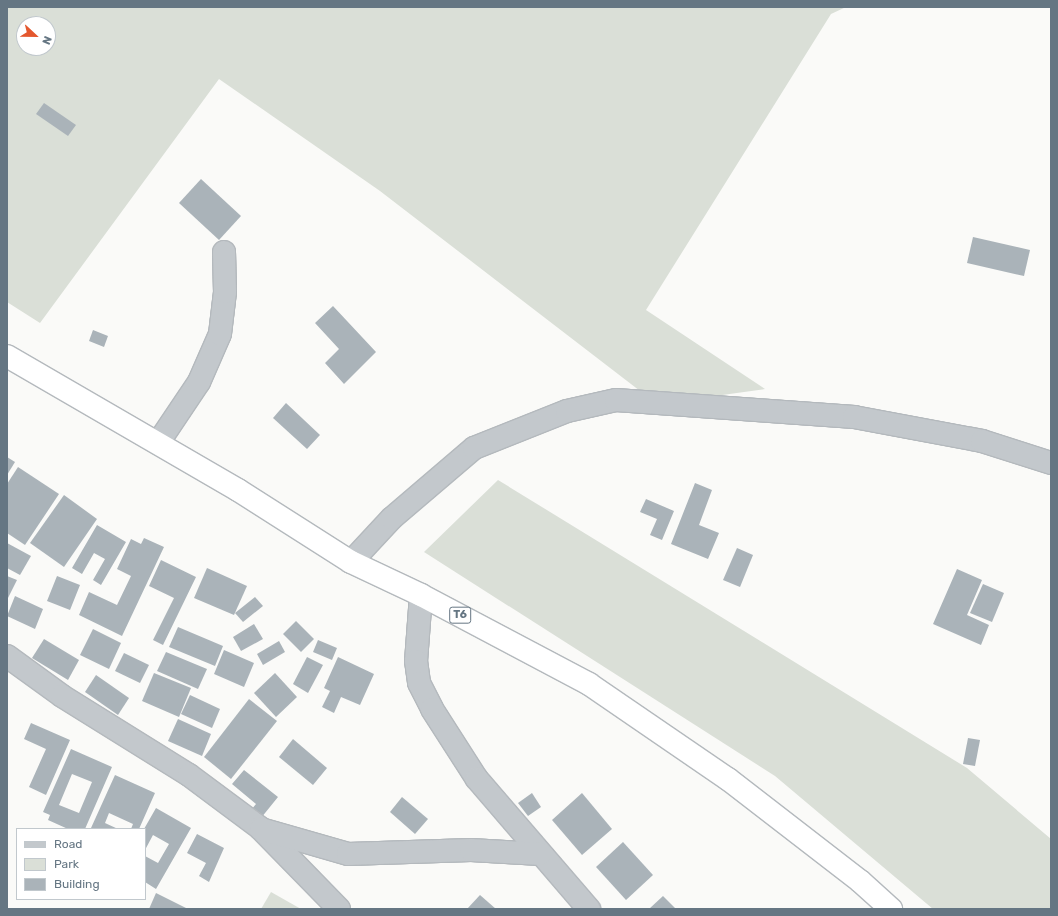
<!DOCTYPE html>
<style>
body{margin:0}
#map{position:relative;width:1058px;height:916px;overflow:hidden;background:#fafaf8;font-family:Rubik,sans-serif}
div>[style]{position:absolute}
[style*='--x']{left:calc(var(--x)*1px);top:calc(var(--y)*1px);width:calc(var(--w)*1px);rotate:calc(var(--a)*1deg)}
.green>*{inset:0;background:#dadfd7}
.building>*{inset:0;background:#aab3b9}
.roads{filter:drop-shadow(1px 0 #b4b9bd) drop-shadow(-1px 0 #b4b9bd) drop-shadow(0 1px #b4b9bd) drop-shadow(0 -1px #b4b9bd)}
.minor>*{height:22px;margin:-11px;padding:0 11px;transform-origin:11px;border-radius:11px;background:#c3c8cc}
.trunk>*{height:22px;margin:-11px;padding:0 11px;transform-origin:11px;border-radius:11px;background:#fff}
span{translate:-50% -50%;white-space:nowrap;text-align:center;line-height:1.15;-webkit-text-stroke:4px #fff;paint-order:stroke}
.shield-label span{padding:1px 3px;background:#fff;border:1px solid;border-radius:3px;-webkit-text-stroke-width:0}
.shield-label{font-size:11px;color:#657683;font-weight:700}
.frame{position:absolute;inset:0;border:8px solid #657683;pointer-events:none}
.legend{position:absolute;left:16px;top:828px;width:130px;height:72px;box-sizing:border-box;background:#fff;border:1px solid #c1c8cd;margin:0;padding:5px 7px;list-style:none;font-size:12px;color:#657683}
.legend li{display:flex;align-items:center;gap:8px;height:20px}
.legend b{width:20px;border:1px solid #c1c8cd}
.north{position:absolute;left:16px;top:16px;width:40px;height:40px;box-sizing:border-box;background:#fff;border:1px solid #c1c8cd;border-radius:50%;rotate:112deg;font-size:11px;font-weight:700;line-height:16px;text-align:center;color:#657683}
.north::after{content:'';display:block;margin:auto;width:14px;height:18px;background:#e4572e;clip-path:polygon(50% 0,100% 100%,50% 72%,0 100%)}
</style>
<div id="map">
<div class="green">
<i style="clip-path:polygon(evenodd,7px 7px,846px 7px,831px 14px,646px 310px,765px 389px,657px 404px,380px 191px,219px 79px,40px 323px,7px 302px,7px 7px,24px 24px,48px 24px,48px 48px,24px 48px,24px 24px)"></i>
<i style="clip-path:polygon(498px 480px,967px 768px,1051px 839px,1051px 909px,933px 909px,775px 776px,424px 552px)"></i>
<i style="clip-path:polygon(271px 892px,301px 909px,261px 909px)"></i>
</div>
<div class="building">
<i style="clip-path:polygon(44px 103px,76px 125px,68px 136px,36px 114px)"></i>
<i style="clip-path:polygon(201px 179px,241px 216px,219px 240px,179px 203px)"></i>
<i style="clip-path:polygon(973px 237px,1030px 250px,1024px 276px,967px 263px)"></i>
<i style="clip-path:polygon(333px 306px,376px 352px,344px 384px,325px 363px,339px 349px,315px 323px)"></i>
<i style="clip-path:polygon(93px 330px,108px 336px,104px 347px,89px 341px)"></i>
<i style="clip-path:polygon(286px 403px,320px 435px,307px 449px,273px 418px)"></i>
<i style="clip-path:polygon(7px 457px,15px 462px,7px 475px)"></i>
<i style="clip-path:polygon(18px 467px,59px 494px,25px 545px,7px 533px,7px 484px)"></i>
<i style="clip-path:polygon(695px 483px,712px 490px,699px 525px,719px 533px,708px 559px,671px 544px)"></i>
<i style="clip-path:polygon(64px 495px,97px 519px,64px 567px,30px 543px)"></i>
<i style="clip-path:polygon(646px 499px,674px 511px,662px 540px,650px 535px,657px 519px,640px 512px)"></i>
<i style="clip-path:polygon(97px 525px,126px 542px,101px 585px,93px 580px,105px 559px,94px 553px,82px 574px,72px 568px)"></i>
<i style="clip-path:polygon(144px 538px,164px 547px,122px 636px,79px 615px,89px 592px,117px 605px,131px 576px,117px 569px,131px 539px,141px 544px)"></i>
<i style="clip-path:polygon(7px 543px,31px 556px,20px 575px,7px 568px)"></i>
<i style="clip-path:polygon(737px 548px,753px 555px,740px 587px,723px 580px)"></i>
<i style="clip-path:polygon(161px 560px,196px 577px,163px 645px,153px 640px,174px 598px,149px 586px)"></i>
<i style="clip-path:polygon(207px 568px,247px 586px,234px 615px,194px 598px)"></i>
<i style="clip-path:polygon(957px 569px,982px 580px,967px 615px,989px 625px,981px 645px,933px 624px)"></i>
<i style="clip-path:polygon(7px 576px,17px 580px,7px 600px)"></i>
<i style="clip-path:polygon(57px 576px,80px 585px,70px 610px,47px 601px)"></i>
<i style="clip-path:polygon(983px 584px,1004px 593px,992px 622px,970px 613px)"></i>
<i style="clip-path:polygon(15px 596px,43px 609px,35px 629px,7px 616px)"></i>
<i style="clip-path:polygon(255px 597px,263px 606px,243px 622px,235px 613px)"></i>
<i style="clip-path:polygon(296px 621px,314px 639px,301px 652px,283px 634px)"></i>
<i style="clip-path:polygon(254px 624px,263px 639px,241px 651px,233px 637px)"></i>
<i style="clip-path:polygon(178px 627px,223px 646px,215px 666px,169px 647px)"></i>
<i style="clip-path:polygon(93px 629px,121px 643px,109px 669px,80px 655px)"></i>
<i style="clip-path:polygon(44px 639px,79px 660px,68px 680px,32px 658px)"></i>
<i style="clip-path:polygon(318px 640px,337px 648px,332px 660px,313px 652px)"></i>
<i style="clip-path:polygon(279px 641px,285px 652px,263px 665px,257px 654px)"></i>
<i style="clip-path:polygon(224px 650px,254px 663px,244px 687px,214px 674px)"></i>
<i style="clip-path:polygon(166px 652px,207px 669px,198px 689px,157px 671px)"></i>
<i style="clip-path:polygon(124px 653px,149px 665px,140px 683px,115px 671px)"></i>
<i style="clip-path:polygon(307px 657px,323px 665px,308px 693px,293px 684px)"></i>
<i style="clip-path:polygon(338px 657px,374px 674px,360px 705px,341px 697px,334px 713px,322px 707px,330px 691px,324px 688px)"></i>
<i style="clip-path:polygon(154px 673px,191px 688px,179px 717px,142px 701px)"></i>
<i style="clip-path:polygon(275px 673px,297px 697px,276px 717px,254px 693px)"></i>
<i style="clip-path:polygon(96px 675px,129px 698px,118px 715px,85px 692px)"></i>
<i style="clip-path:polygon(190px 695px,220px 709px,212px 728px,181px 714px)"></i>
<i style="clip-path:polygon(249px 699px,277px 721px,231px 779px,204px 757px)"></i>
<i style="clip-path:polygon(178px 719px,211px 734px,202px 756px,168px 741px)"></i>
<i style="clip-path:polygon(31px 723px,70px 740px,46px 795px,29px 787px,46px 749px,24px 739px)"></i>
<i style="clip-path:polygon(968px 738px,980px 740px,975px 766px,963px 764px)"></i>
<i style="clip-path:polygon(293px 739px,327px 768px,313px 785px,279px 757px)"></i>
<i style="clip-path:polygon(evenodd,71px 749px,112px 767px,85px 829px,68px 829px,48px 820px,50px 815px,43px 812px,71px 749px,72px 774px,92px 782px,79px 813px,59px 805px,72px 774px)"></i>
<i style="clip-path:polygon(244px 770px,278px 797px,261px 818px,251px 810px,256px 804px,232px 784px)"></i>
<i style="clip-path:polygon(115px 775px,155px 793px,139px 829px,131px 829px,133px 824px,109px 813px,105px 823px,118px 829px,91px 828px)"></i>
<i style="clip-path:polygon(532px 793px,541px 807px,528px 816px,518px 803px)"></i>
<i style="clip-path:polygon(582px 793px,612px 829px,582px 855px,552px 820px)"></i>
<i style="clip-path:polygon(402px 797px,428px 819px,415px 834px,390px 812px)"></i>
<i style="clip-path:polygon(156px 808px,191px 828px,156px 889px,145px 882px,145px 856px,158px 863px,169px 844px,153px 835px,145px 850px,144px 829px)"></i>
<i style="clip-path:polygon(197px 834px,224px 848px,209px 882px,199px 876px,206px 863px,187px 853px)"></i>
<i style="clip-path:polygon(623px 842px,653px 875px,626px 900px,596px 867px)"></i>
<i style="clip-path:polygon(156px 893px,188px 909px,149px 909px)"></i>
<i style="clip-path:polygon(480px 895px,496px 909px,467px 909px)"></i>
<i style="clip-path:polygon(663px 896px,676px 909px,649px 909px)"></i>
</div>
<div class="roads">
<div class="minor">
<i style="--x:158;--y:443;--w:73;--a:-56.1"></i>
<i style="--x:199;--y:382;--w:52;--a:-66.4"></i>
<i style="--x:220;--y:334;--w:42;--a:-83.2"></i>
<i style="--x:225;--y:292;--w:40;--a:-91.4"></i>
<i style="--x:351;--y:562;--w:60;--a:-47"></i>
<i style="--x:392;--y:518;--w:108;--a:-40.5"></i>
<i style="--x:474;--y:448;--w:100;--a:-21.7"></i>
<i style="--x:567;--y:411;--w:50;--a:-12.7"></i>
<i style="--x:616;--y:400;--w:239;--a:4.1"></i>
<i style="--x:854;--y:417;--w:130;--a:10.6"></i>
<i style="--x:982;--y:441;--w:72;--a:17.7"></i>
<i style="--x:421;--y:595;--w:66;--a:94.3"></i>
<i style="--x:416;--y:661;--w:22;--a:82"></i>
<i style="--x:419;--y:683;--w:29;--a:63"></i>
<i style="--x:432;--y:709;--w:83;--a:57.3"></i>
<i style="--x:477;--y:779;--w:172;--a:49.3"></i>
<i style="--x:7;--y:656;--w:68;--a:36"></i>
<i style="--x:62;--y:696;--w:150;--a:31.9"></i>
<i style="--x:189;--y:775;--w:89;--a:36.7"></i>
<i style="--x:260;--y:828;--w:113;--a:45.7"></i>
<i style="--x:261;--y:829;--w:91;--a:16"></i>
<i style="--x:348;--y:854;--w:123;--a:-1.9"></i>
<i style="--x:471;--y:850;--w:69;--a:3.3"></i>
</div>
<div class="trunk">
<i style="--x:7;--y:356;--w:267;--a:30.1"></i>
<i style="--x:238;--y:490;--w:134;--a:32.5"></i>
<i style="--x:351;--y:562;--w:77;--a:25.2"></i>
<i style="--x:421;--y:595;--w:190;--a:27.9"></i>
<i style="--x:589;--y:684;--w:168;--a:34.4"></i>
<i style="--x:728;--y:779;--w:167;--a:37.7"></i>
<i style="--x:860;--y:881;--w:42;--a:42.1"></i>
</div>
</div>
<div class="shield-label">
<span style="left:460px;top:615px">T6</span>
</div>
<div class="frame"></div>
<ul class="legend">
<li><b style="height:5px;background:#c3c8cc"></b>Road</li>
<li><b style="height:11px;background:#dadfd7"></b>Park</li>
<li><b style="height:11px;background:#aab3b9"></b>Building</li>
</ul>
<div class="north">N</div>
</div>
